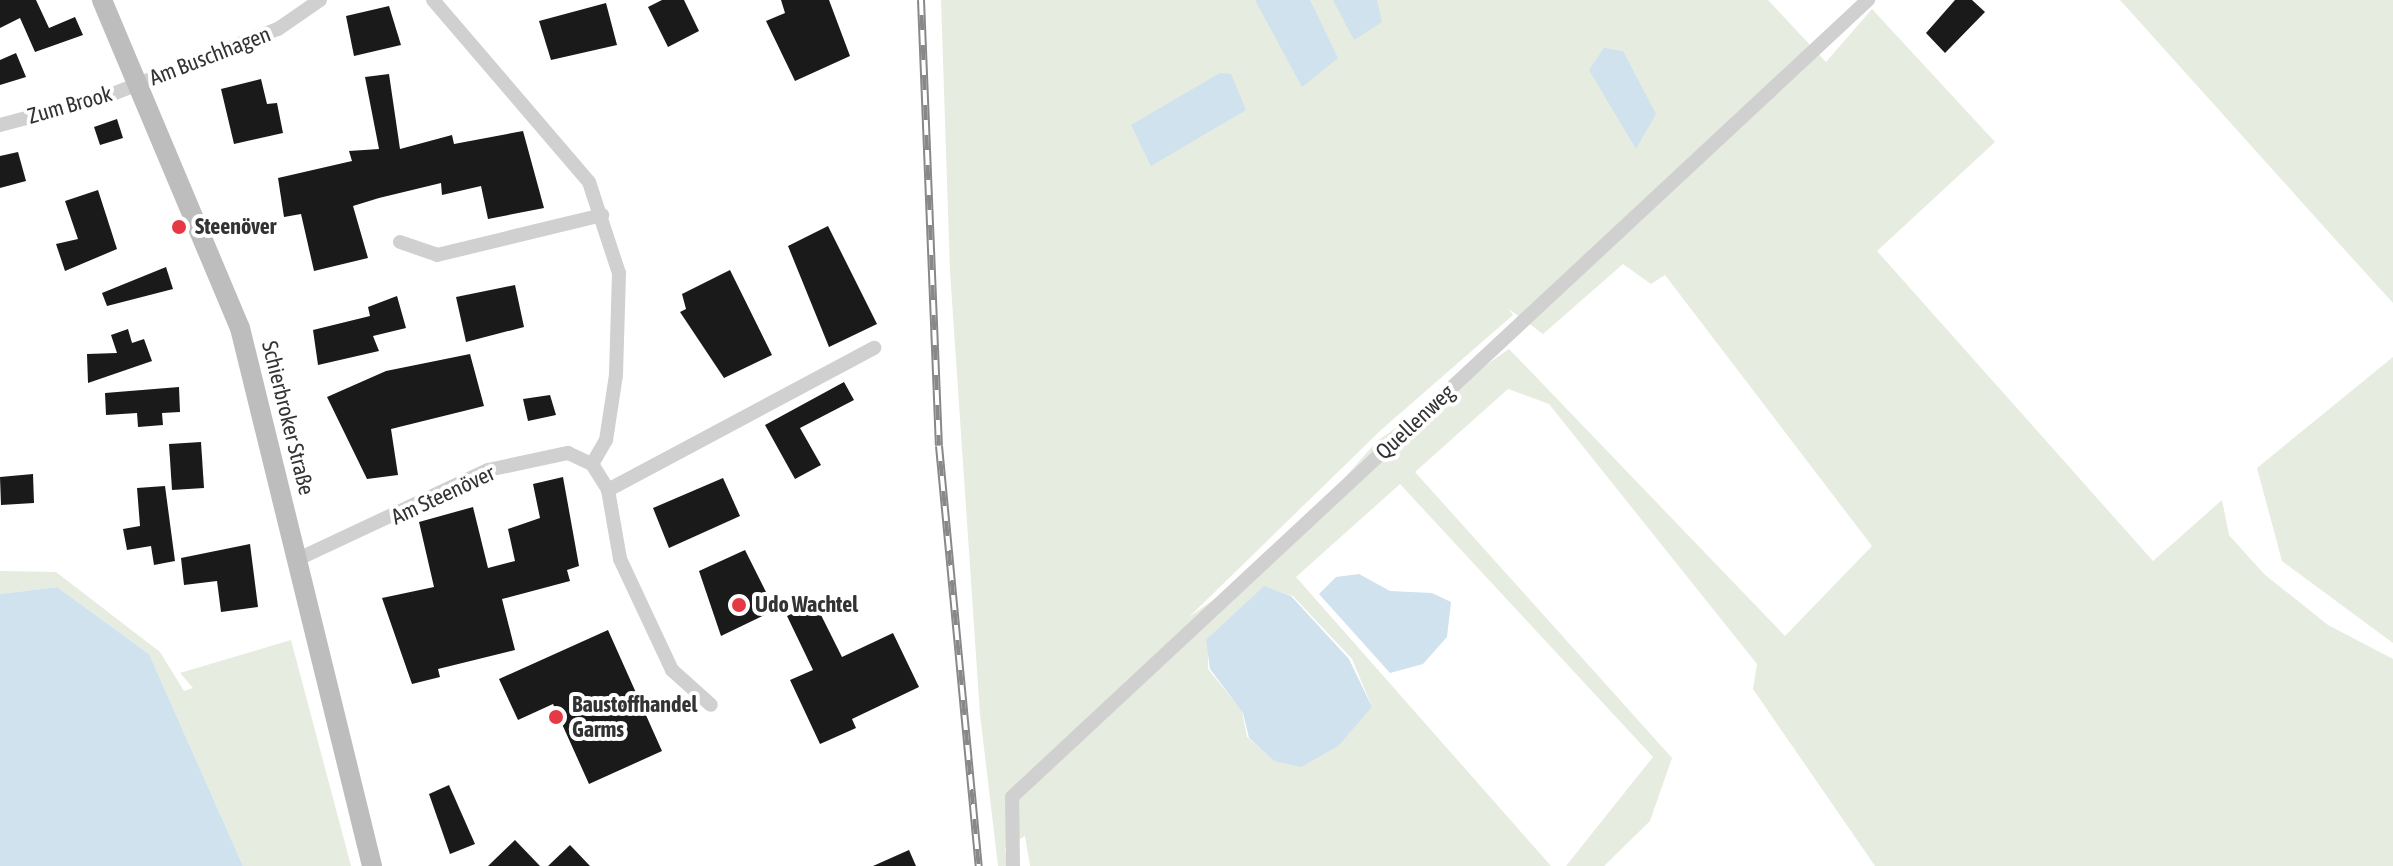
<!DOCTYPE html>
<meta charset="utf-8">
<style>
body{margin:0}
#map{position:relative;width:2393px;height:866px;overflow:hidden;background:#fff;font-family:"Asap Condensed",sans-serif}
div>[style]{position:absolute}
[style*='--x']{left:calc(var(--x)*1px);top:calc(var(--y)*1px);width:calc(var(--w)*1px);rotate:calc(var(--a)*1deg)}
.green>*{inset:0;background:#e6ecdf}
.water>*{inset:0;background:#cfe2ee}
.building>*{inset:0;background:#1a1a1a}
.street>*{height:14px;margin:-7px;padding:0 7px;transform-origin:7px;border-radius:7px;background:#d0d0d0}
.secondary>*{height:20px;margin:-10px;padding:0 10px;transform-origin:10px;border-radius:10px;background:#bdbdbd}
.rail>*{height:8px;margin-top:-4px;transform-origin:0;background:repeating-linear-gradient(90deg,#fff 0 15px,#888 0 30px);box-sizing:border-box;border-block:2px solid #888}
.dots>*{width:22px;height:22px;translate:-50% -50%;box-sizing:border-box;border:4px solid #fff;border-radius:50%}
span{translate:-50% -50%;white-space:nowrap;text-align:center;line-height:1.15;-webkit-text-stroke:8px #fff;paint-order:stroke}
.street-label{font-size:22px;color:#333}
.poi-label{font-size:22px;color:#333;font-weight:700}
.left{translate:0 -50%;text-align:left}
</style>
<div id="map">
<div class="green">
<i style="clip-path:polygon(evenodd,941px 0,1768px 0,1826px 62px,1872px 9px,1995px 142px,1877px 251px,2153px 561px,2222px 500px,2229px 535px,2264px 574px,2328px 625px,2393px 659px,2393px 866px,1875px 866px,1753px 689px,1757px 664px,1549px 404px,1508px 389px,1415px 472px,1672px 758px,1650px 821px,1604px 866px,1566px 866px,1653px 757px,1400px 484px,1296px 577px,1551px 866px,1030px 866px,1025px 836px,1005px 848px,1007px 866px,998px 866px,980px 714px,950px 271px,941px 0,1623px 264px,1651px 284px,1665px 275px,1872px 546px,1785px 636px,1509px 349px,1377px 441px,1275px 557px,1189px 617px,1381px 430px,1513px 315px,1509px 309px,1543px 334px,1623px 264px,941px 0,1263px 587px,1293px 596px,1352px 659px,1372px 707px,1303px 765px,1273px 760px,1247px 737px,1242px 711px,1208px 669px,1208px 640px,1263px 587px)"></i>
<i style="clip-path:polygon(2120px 0,2393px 0,2393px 303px,2334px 238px)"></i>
<i style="clip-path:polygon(2393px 357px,2393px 643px,2282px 561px,2257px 468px)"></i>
<i style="clip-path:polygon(0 571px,56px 572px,160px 652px,184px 691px,193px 688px,180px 673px,291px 640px,351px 866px,243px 866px,149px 654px,57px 587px,0 594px)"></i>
</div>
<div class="water">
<i style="clip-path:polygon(1255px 0,1310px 0,1338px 58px,1302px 87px)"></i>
<i style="clip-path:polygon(1333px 0,1377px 0,1382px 22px,1354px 40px)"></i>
<i style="clip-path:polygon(1604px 48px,1623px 51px,1656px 114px,1636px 149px,1589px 70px)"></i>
<i style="clip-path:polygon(1220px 73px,1231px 74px,1246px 110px,1151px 166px,1131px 125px)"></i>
<i style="clip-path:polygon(1359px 574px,1390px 591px,1432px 593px,1451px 602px,1447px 637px,1423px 664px,1390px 673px,1319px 594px,1336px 577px)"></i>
<i style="clip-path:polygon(1264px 586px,1291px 596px,1349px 659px,1372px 707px,1338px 746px,1301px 767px,1274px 761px,1249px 738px,1243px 713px,1210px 669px,1206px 640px)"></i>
<i style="clip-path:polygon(57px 587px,149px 654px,243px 866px,0 866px,0 594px)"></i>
</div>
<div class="building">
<i style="clip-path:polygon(0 0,36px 0,49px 28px,75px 17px,83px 35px,35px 52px,20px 18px,0 28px)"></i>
<i style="clip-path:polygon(662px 0,684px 0,699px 31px,668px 47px,648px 7px)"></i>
<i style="clip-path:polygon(781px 0,829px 0,850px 56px,795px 81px,766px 21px,785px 13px)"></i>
<i style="clip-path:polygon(1955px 0,1972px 0,1985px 12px,1945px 53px,1926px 33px)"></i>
<i style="clip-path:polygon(606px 3px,617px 45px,551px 60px,539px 21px)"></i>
<i style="clip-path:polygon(389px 6px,401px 45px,354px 56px,346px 16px)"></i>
<i style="clip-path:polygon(16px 53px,26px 77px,0 85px,0 60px)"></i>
<i style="clip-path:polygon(389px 74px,400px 149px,452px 135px,454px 144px,523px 131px,544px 208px,488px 219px,481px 186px,442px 195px,441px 183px,379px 198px,353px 206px,368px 258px,314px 271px,301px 214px,284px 217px,278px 178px,352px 161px,349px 151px,379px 149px,365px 77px)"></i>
<i style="clip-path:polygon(261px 79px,267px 104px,277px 103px,283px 133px,234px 144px,221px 89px)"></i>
<i style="clip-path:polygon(117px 119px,123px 138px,100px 145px,94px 127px)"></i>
<i style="clip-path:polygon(18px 152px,26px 181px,0 188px,0 156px)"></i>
<i style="clip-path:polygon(98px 190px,117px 249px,65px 271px,56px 244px,78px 239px,65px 201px)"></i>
<i style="clip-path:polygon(828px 226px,877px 324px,829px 347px,788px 246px)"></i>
<i style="clip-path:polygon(166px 267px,173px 289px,107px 306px,102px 293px)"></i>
<i style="clip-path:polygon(730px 270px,772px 355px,724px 378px,680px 312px,686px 309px,682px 294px)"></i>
<i style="clip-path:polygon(515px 285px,524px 327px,466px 342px,456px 297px)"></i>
<i style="clip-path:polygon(397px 296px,406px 328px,373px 336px,379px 351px,318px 365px,313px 330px,370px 316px,368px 307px)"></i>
<i style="clip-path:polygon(128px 329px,132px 343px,144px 339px,152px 361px,88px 383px,87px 354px,117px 353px,111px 335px)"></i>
<i style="clip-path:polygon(470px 354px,484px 406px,391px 429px,398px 475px,367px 479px,327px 397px,386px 371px)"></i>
<i style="clip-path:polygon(844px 382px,854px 400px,800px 428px,821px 465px,795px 479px,765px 425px)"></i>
<i style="clip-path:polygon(179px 387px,180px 412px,162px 413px,163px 425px,138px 427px,137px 413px,106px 415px,105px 393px)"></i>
<i style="clip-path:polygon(550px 395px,556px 415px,528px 421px,523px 399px)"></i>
<i style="clip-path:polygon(201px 442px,204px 488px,172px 490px,169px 444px)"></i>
<i style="clip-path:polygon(33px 474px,34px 503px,1px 505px,0 477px)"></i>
<i style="clip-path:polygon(563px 477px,579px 566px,567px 570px,570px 581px,502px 599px,515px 650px,438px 669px,440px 677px,412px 684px,382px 598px,434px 587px,419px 522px,473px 507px,488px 568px,515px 561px,508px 529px,540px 518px,533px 484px)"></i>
<i style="clip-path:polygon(723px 478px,740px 516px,669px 548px,653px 508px)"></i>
<i style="clip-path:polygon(165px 486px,175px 561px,154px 565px,151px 546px,127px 550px,123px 529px,140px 526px,137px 488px)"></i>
<i style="clip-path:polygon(250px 544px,258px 607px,221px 612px,217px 581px,184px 585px,181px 558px)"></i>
<i style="clip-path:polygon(745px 550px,775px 610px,721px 636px,699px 571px)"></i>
<i style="clip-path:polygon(815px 603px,842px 657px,893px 633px,919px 687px,852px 719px,856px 728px,820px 744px,790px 680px,813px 670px,787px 616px)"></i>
<i style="clip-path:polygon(608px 630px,662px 751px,589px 784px,553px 704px,518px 720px,499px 679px)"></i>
<i style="clip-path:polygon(449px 785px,475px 844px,450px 854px,429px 794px)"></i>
<i style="clip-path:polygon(515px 840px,540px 866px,488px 866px)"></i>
<i style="clip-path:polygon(570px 845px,590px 866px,548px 866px)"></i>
<i style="clip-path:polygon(909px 850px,916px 866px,873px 866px)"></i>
</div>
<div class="street">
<i style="--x:433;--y:0;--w:240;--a:49.4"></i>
<i style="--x:589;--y:182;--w:96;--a:71.8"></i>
<i style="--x:619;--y:273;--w:102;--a:91.7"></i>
<i style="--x:616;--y:375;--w:66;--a:98.7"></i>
<i style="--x:606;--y:440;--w:28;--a:120"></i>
<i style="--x:592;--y:464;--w:31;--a:58"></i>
<i style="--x:608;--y:490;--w:70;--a:80.1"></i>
<i style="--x:620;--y:559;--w:123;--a:64.9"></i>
<i style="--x:672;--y:670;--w:52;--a:41.9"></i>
<i style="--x:0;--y:125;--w:109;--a:-14.9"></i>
<i style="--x:105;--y:97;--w:186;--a:-21.5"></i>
<i style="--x:278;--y:29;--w:51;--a:-34.6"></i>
<i style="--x:400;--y:242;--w:39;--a:19"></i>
<i style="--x:437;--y:255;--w:170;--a:-13.6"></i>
<i style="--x:608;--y:490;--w:302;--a:-28.1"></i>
<i style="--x:298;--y:559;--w:210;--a:-25.1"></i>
<i style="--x:488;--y:470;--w:82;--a:-12"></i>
<i style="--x:568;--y:453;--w:26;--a:25"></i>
<i style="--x:1013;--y:866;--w:69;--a:-90.8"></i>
<i style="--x:1012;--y:797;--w:1170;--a:-42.96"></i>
</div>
<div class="secondary">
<i style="--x:102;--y:0;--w:356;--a:67.2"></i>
<i style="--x:240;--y:328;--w:554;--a:76.21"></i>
</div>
<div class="rail">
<i style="--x:921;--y:0;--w:446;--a:87.7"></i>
<i style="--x:939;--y:446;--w:422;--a:84.6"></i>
</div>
<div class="dots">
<i style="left:179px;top:227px;background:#e63946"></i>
<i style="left:739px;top:605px;background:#e63946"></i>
<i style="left:556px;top:717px;background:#e63946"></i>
</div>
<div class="street-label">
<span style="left:210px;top:56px;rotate:-21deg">Am Buschhagen</span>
<span style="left:70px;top:105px;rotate:-16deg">Zum Brook</span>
<span style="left:288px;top:418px;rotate:76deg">Schierbroker Straße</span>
<span style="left:1415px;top:422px;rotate:-43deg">Quellenweg</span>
<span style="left:443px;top:495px;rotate:-25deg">Am Steenöver</span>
</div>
<div class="poi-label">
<span class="left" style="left:195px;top:227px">Steenöver</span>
<span class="left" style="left:755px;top:605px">Udo Wachtel</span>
<span class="left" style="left:572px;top:717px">Baustoffhandel<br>Garms</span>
</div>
</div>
